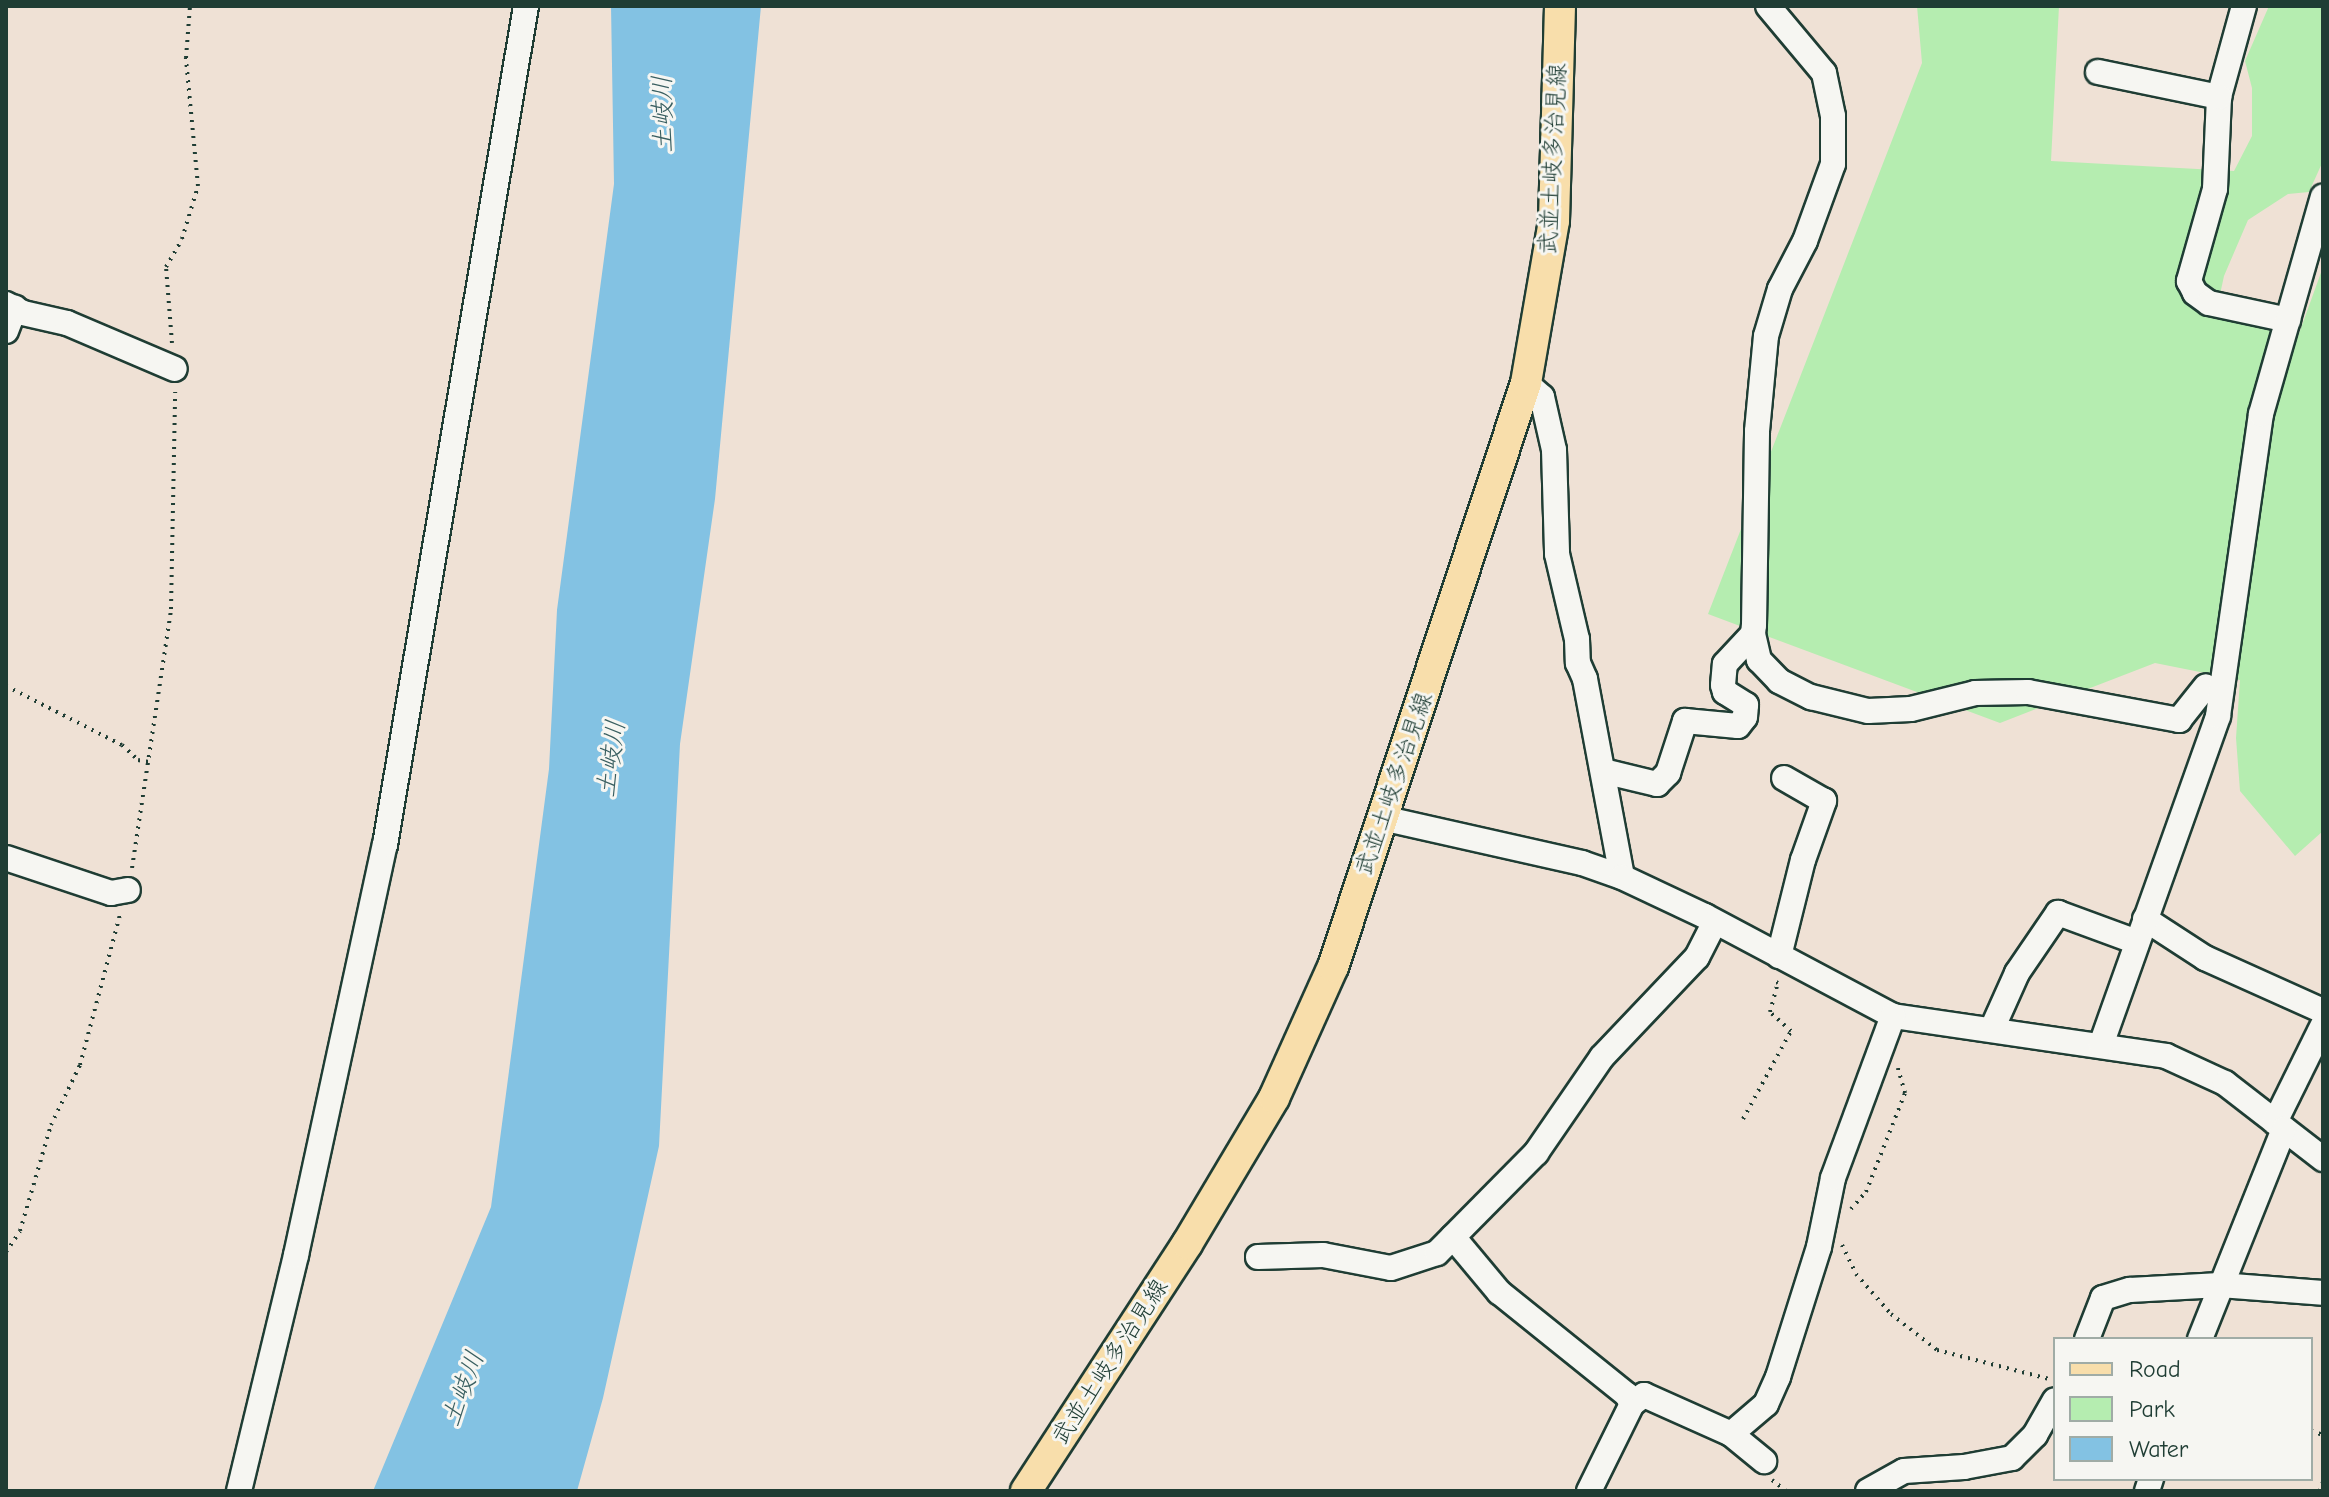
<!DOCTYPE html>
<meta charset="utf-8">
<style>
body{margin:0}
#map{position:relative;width:2329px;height:1497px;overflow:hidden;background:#efe1d5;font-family:"Comic Neue","Klee One",sans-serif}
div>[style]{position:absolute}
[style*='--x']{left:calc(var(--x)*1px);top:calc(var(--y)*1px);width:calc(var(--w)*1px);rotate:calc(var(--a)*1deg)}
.green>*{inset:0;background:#b5edb0}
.water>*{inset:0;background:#83c2e3}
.path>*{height:4px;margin-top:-2px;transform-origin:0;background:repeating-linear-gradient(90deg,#1f3d34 0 2px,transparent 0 8px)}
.roads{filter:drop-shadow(2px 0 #1f3d34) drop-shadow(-2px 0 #1f3d34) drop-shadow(0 2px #1f3d34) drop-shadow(0 -2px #1f3d34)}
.minor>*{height:24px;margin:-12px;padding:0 12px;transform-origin:12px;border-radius:12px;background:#f6f6f2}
.major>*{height:30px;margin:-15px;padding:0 15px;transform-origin:15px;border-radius:15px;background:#f8deab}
span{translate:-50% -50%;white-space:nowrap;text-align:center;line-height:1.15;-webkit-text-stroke:6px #f6f6f2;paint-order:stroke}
.street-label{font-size:24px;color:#1f3d34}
.water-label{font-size:26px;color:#385e60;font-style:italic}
.frame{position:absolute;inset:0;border:8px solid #1f3d34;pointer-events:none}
.legend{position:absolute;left:2053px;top:1337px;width:260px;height:144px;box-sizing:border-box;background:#f6f6f2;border:2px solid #a0aca6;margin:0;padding:10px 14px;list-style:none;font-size:24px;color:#1f3d34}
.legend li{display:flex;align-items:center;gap:16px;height:40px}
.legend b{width:40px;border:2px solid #a0aca6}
</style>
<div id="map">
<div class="green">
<i style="clip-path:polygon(1917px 6px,2059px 6px,2051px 161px,2234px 171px,2252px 136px,2252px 88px,2245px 61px,2269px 6px,2323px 6px,2323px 161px,2309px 192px,2288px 194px,2248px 220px,2224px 276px,2216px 313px,2297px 339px,2323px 267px,2323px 831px,2295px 856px,2240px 791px,2236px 738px,2240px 680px,2155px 663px,2000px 723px,1708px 614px,1922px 63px)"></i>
</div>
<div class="water">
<i style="clip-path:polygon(611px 6px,761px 6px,715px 499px,680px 744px,659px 1146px,603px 1398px,577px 1491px,373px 1491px,491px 1207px,549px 769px,557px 610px,614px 184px)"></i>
</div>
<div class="path">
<i style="--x:172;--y:343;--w:76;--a:-94.5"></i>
<i style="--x:166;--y:267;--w:32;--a:-60"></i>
<i style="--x:182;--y:239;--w:55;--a:-73.2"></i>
<i style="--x:198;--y:186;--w:129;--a:-95.4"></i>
<i style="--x:186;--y:58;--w:52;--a:-85.6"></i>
<i style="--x:6;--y:686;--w:130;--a:27"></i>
<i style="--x:122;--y:745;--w:22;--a:43"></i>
<i style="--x:138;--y:760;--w:11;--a:10"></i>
<i style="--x:132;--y:868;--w:262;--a:-81.4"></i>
<i style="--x:171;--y:609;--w:217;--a:-88.9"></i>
<i style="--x:1743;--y:1119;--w:100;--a:-61.4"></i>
<i style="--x:1791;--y:1031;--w:28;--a:-138"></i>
<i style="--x:1770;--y:1012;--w:30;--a:-75"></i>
<i style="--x:1778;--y:983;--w:7;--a:-153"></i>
<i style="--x:1851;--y:1209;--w:23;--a:-49"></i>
<i style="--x:1866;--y:1192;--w:106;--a:-68.5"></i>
<i style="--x:1905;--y:1093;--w:26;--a:-106"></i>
<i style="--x:1842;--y:1245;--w:32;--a:64"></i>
<i style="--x:1856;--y:1274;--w:53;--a:48.8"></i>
<i style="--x:1891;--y:1314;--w:58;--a:38"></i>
<i style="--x:1937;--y:1350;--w:116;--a:14.5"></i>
<i style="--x:6;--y:1252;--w:25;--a:-56"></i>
<i style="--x:20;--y:1231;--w:110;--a:-73.7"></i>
<i style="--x:51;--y:1125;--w:67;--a:-64.2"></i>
<i style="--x:80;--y:1065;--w:155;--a:-75.1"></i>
<i style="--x:2311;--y:1431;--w:13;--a:18"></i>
<i style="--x:1772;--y:1480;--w:18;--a:38"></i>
<i style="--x:2320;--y:1491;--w:9;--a:-72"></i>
</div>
<div class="roads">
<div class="minor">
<i style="--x:2244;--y:6;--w:94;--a:105.4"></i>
<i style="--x:2219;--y:97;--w:92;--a:92.5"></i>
<i style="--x:2215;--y:189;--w:96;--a:105.8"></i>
<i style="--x:2189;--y:281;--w:13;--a:63"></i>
<i style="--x:2195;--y:293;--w:17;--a:36"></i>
<i style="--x:2209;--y:303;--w:81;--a:12.1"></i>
<i style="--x:2098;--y:72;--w:124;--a:11.7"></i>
<i style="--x:6;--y:304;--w:19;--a:28"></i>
<i style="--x:23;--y:313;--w:45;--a:12.8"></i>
<i style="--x:67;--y:323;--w:117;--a:23.1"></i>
<i style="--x:6;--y:331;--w:25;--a:-69"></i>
<i style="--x:1526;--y:383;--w:21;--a:41"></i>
<i style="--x:1542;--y:397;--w:54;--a:77.2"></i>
<i style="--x:1554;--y:450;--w:104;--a:88.3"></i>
<i style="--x:1557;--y:554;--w:87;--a:76.8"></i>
<i style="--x:1577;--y:639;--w:24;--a:88"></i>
<i style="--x:1578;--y:663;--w:17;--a:66"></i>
<i style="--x:1585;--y:679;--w:201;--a:79.4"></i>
<i style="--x:1753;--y:634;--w:27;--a:77"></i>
<i style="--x:1759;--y:660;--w:29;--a:46"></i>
<i style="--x:1779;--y:681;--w:36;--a:27"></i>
<i style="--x:1811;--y:697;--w:59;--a:13.8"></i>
<i style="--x:1868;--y:711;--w:43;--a:-2.7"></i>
<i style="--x:1911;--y:709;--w:66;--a:-14"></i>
<i style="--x:1975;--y:693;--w:53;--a:-1.1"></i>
<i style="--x:2028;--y:692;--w:154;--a:10.5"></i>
<i style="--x:2179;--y:720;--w:43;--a:-51.5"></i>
<i style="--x:1603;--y:771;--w:56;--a:13.5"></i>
<i style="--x:1657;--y:784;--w:16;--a:-45"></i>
<i style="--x:1668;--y:773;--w:55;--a:-71.9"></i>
<i style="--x:1685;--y:721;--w:53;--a:5.4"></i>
<i style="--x:1738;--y:726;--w:11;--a:-52"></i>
<i style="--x:1745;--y:717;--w:12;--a:-85"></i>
<i style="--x:1746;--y:705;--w:25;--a:-148"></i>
<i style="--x:1725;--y:692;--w:7;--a:-106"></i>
<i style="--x:1723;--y:685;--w:21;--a:-85"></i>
<i style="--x:1725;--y:664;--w:41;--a:-47"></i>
<i style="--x:1753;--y:634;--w:9;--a:-84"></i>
<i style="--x:1754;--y:625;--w:194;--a:-89.1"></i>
<i style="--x:1757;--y:431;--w:95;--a:-84.6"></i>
<i style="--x:1766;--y:336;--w:49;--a:-73.4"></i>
<i style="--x:1780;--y:289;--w:54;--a:-62.5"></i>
<i style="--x:1805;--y:241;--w:82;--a:-70"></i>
<i style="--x:1833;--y:164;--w:48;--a:-90"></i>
<i style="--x:1833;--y:116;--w:44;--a:-101.8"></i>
<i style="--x:1824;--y:73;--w:87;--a:-129.9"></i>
<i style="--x:1382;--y:818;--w:205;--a:12.7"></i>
<i style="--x:1582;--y:863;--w:42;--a:19.3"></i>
<i style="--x:1622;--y:877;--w:92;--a:25.2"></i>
<i style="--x:1705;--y:916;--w:213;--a:28"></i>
<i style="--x:1893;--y:1016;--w:276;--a:8.3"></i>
<i style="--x:2166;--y:1056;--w:65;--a:24.6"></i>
<i style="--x:2225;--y:1083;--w:124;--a:37.8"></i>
<i style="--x:6;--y:858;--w:111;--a:18.4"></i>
<i style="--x:111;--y:893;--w:17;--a:-10"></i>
<i style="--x:2145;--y:919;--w:72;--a:33"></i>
<i style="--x:2205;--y:958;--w:129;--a:24.2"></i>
<i style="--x:1779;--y:956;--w:99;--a:-76"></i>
<i style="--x:1803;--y:860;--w:63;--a:-70.4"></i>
<i style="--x:1824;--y:801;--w:46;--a:-150.1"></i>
<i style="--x:1992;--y:1029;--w:61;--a:-65.9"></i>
<i style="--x:2017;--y:973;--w:73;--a:-55.7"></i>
<i style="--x:2058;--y:913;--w:84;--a:20.2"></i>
<i style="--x:2101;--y:1045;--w:349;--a:-70.4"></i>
<i style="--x:2218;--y:716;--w:305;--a:-81.9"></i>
<i style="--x:2261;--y:414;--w:226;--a:-74.1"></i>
<i style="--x:2275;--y:1122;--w:108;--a:-63.7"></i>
<i style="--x:1453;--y:1237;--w:72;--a:50.1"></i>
<i style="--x:1499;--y:1292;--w:164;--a:38.8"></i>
<i style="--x:1627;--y:1395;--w:10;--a:61"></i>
<i style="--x:1258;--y:1257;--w:65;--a:-1.8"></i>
<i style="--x:1323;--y:1255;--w:69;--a:10.8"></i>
<i style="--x:1391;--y:1268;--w:48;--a:-18.1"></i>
<i style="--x:1437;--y:1253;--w:141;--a:-45.3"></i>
<i style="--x:1536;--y:1153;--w:116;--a:-55.5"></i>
<i style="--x:1602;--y:1057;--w:138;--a:-46.5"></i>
<i style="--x:1697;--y:957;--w:39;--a:-63"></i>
<i style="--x:2087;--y:1339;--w:44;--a:-68.7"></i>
<i style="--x:2103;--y:1298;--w:28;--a:-17"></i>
<i style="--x:2130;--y:1290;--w:90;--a:-3.2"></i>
<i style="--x:2220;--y:1285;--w:103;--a:4.4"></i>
<i style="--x:2200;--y:1339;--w:226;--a:-68.2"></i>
<i style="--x:1731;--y:1434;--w:46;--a:-40.6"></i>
<i style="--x:1766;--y:1404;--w:30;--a:-66"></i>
<i style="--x:1778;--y:1377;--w:136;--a:-72.5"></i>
<i style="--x:1819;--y:1247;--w:70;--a:-78.5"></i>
<i style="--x:1833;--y:1178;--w:173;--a:-69.7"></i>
<i style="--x:239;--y:1491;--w:243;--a:-76.4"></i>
<i style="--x:296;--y:1255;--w:420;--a:-77.8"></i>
<i style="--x:385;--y:845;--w:851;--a:-80.46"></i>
<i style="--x:1589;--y:1491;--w:97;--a:-63.7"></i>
<i style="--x:1632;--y:1404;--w:15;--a:-37"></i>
<i style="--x:1644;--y:1395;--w:95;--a:24.1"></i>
<i style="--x:1731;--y:1434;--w:43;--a:39.3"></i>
<i style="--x:1868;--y:1491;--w:41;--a:-29.1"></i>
<i style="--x:1904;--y:1471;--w:60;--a:-3.8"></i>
<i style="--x:1964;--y:1467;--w:49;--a:-10.6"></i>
<i style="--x:2012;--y:1458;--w:33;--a:-45"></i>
<i style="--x:2035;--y:1435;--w:40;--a:-60.3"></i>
<i style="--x:2147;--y:1491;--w:13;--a:-72"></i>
</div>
<div class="major">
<i style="--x:1026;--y:1491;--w:295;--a:-56.9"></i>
<i style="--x:1187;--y:1244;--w:170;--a:-59.2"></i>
<i style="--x:1274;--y:1098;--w:144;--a:-65.8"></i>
<i style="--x:1333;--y:967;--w:615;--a:-71.71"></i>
<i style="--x:1526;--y:383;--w:164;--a:-80.2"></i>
<i style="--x:1554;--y:221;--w:215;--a:-88.4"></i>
</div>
</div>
<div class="street-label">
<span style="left:1553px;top:159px;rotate:-87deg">武並土岐多治見線</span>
<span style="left:1394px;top:784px;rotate:-71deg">武並土岐多治見線</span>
<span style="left:1110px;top:1362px;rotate:-57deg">武並土岐多治見線</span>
</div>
<div class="water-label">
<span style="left:664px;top:114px;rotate:-91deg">土岐川</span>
<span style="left:612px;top:759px;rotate:-82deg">土岐川</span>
<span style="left:464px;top:1389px;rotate:-70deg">土岐川</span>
</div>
<div class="frame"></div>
<ul class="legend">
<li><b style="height:10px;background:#f8deab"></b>Road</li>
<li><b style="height:22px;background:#b5edb0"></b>Park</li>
<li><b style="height:22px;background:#83c2e3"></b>Water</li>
</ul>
</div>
